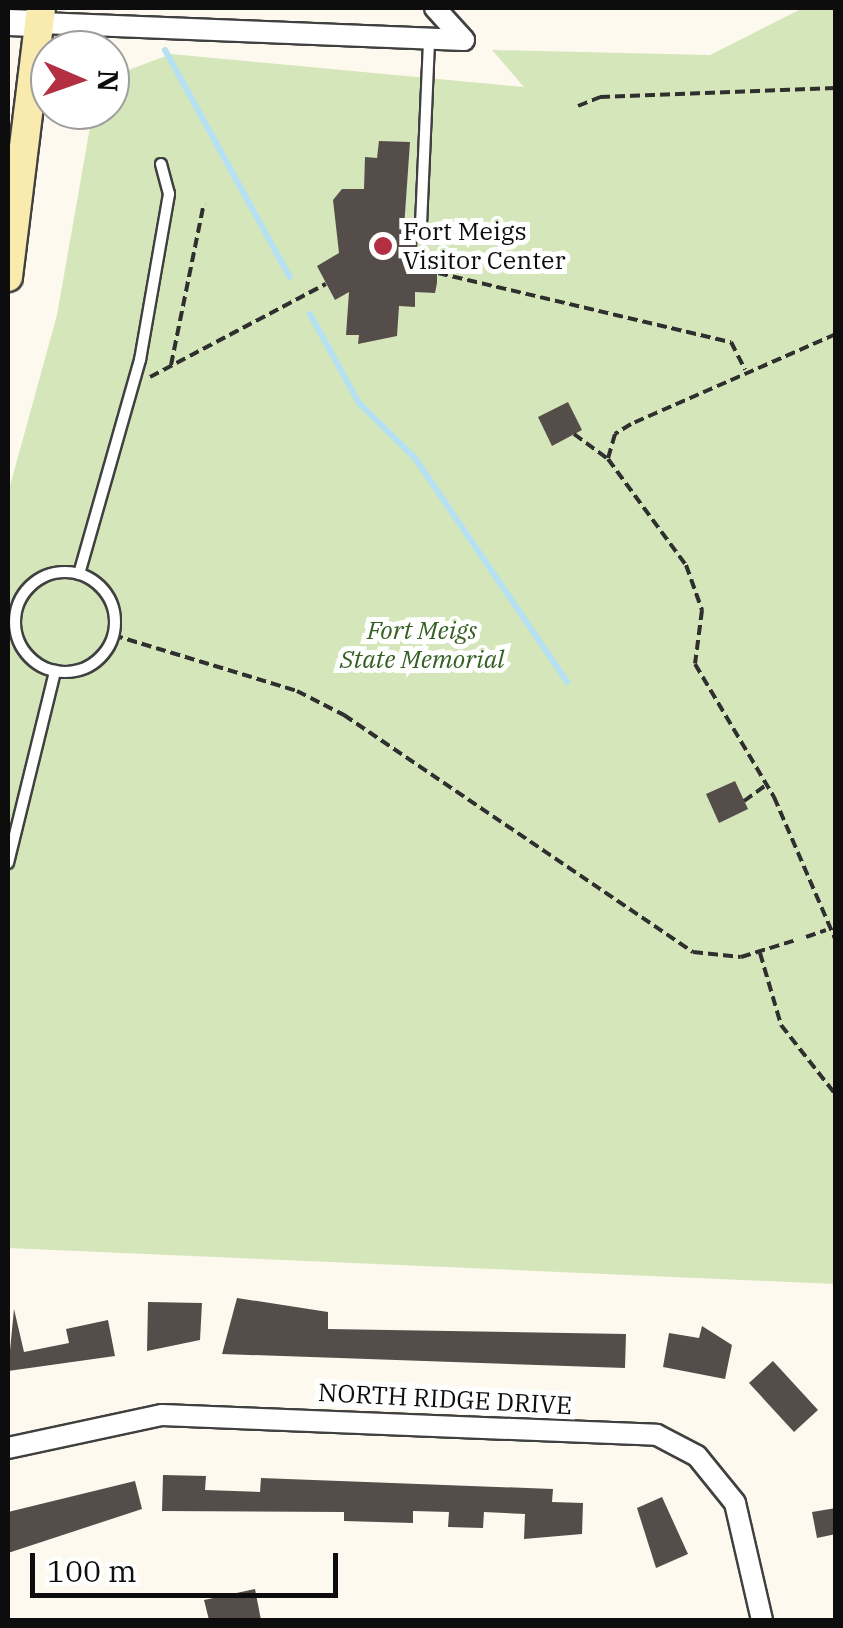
<!DOCTYPE html>
<style>
body{margin:0}
#map{position:relative;width:843px;height:1628px;overflow:hidden;background:#fef9ee;font-family:"IBM Plex Serif",serif}
div>[style]{position:absolute}
[style*='--x']{left:calc(var(--x)*1px);top:calc(var(--y)*1px);width:calc(var(--w)*1px);rotate:calc(var(--a)*1deg)}
.green>*{inset:0;background:#d5e6ba}
.stream>*{height:6px;margin:-3px;padding:0 3px;transform-origin:3px;border-radius:3px;background:#b6e1f2}
.building>*{inset:0;background:#554d4a}
.path>*{height:4px;margin-top:-2px;transform-origin:0;background:repeating-linear-gradient(90deg,#2f2f2f 0 10px,transparent 0 15px)}
.roads{filter:drop-shadow(2px 0 #404040) drop-shadow(-2px 0 #404040) drop-shadow(0 2px #404040) drop-shadow(0 -2px #404040)}
.service>*{height:10px;margin:-5px;padding:0 5px;transform-origin:5px;border-radius:5px;background:#fff}
.service>.ring{margin:-5px;padding:0;box-sizing:content-box;background:none;border:10px solid #fff;border-radius:50%}
.minor>*{height:20px;margin:-10px;padding:0 10px;transform-origin:10px;border-radius:10px;background:#fff}
.tertiary>*{height:25px;margin:-12.5px;padding:0 12.5px;transform-origin:12.5px;border-radius:12.5px;background:#fff}
.secondary>*{height:28px;margin:-14px;padding:0 14px;transform-origin:14px;border-radius:14px;background:#f9eaae}
.dots>*{width:28px;height:28px;translate:-50% -50%;box-sizing:border-box;border:5px solid #fff;border-radius:50%}
span{translate:-50% -50%;white-space:nowrap;text-align:center;line-height:1.15;-webkit-text-stroke:10px #fff;paint-order:stroke}
.poi-label{font-size:25px;color:#0d0d0d}
.left{translate:0 -50%;text-align:left}
.park-label{font-size:25px;color:#356022;font-style:italic}
.street-label{font-size:25px;color:#0d0d0d}
.frame{position:absolute;inset:0;border:10px solid #0d0d0d;pointer-events:none}
.north{position:absolute;left:30px;top:30px;width:100px;height:100px;box-sizing:border-box;background:#fff;border:2px solid #9e9e9e;border-radius:50%;rotate:92deg;font-size:28px;font-weight:700;line-height:40px;text-align:center;color:#0d0d0d}
.north::after{content:'';display:block;margin:auto;width:35px;height:45px;background:#b32f42;clip-path:polygon(50% 0,100% 100%,50% 72%,0 100%)}
.scale{position:absolute;left:30px;top:1553px;width:308px;height:45px;box-sizing:border-box;border:5px solid #0d0d0d;border-top:0;padding-left:12px;font-size:30px;line-height:35px;white-space:nowrap;color:#0d0d0d;-webkit-text-stroke:8px #fff;paint-order:stroke}
</style>
<div id="map">
<div class="green">
<i style="clip-path:polygon(803px 8px,835px 8px,835px 1284px,8px 1248px,8px 493px,57px 315px,93px 110px,110px 110px,110px 77px,171px 54px,524px 87px,492px 50px,710px 55px)"></i>
</div>
<div class="stream">
<i style="--x:165;--y:50;--w:259;--a:61.2"></i>
<i style="--x:310;--y:314;--w:102;--a:61.2"></i>
<i style="--x:359;--y:403;--w:78;--a:44.5"></i>
<i style="--x:415;--y:458;--w:271;--a:55.8"></i>
</div>
<div class="building">
<i style="clip-path:polygon(379px 141px,410px 142px,404px 228px,418px 233px,417px 254px,437px 255px,437px 283px,435px 293px,415px 292px,415px 307px,399px 306px,397px 336px,358px 344px,359px 335px,346px 335px,349px 292px,335px 300px,317px 266px,339px 253px,333px 200px,342px 189px,364px 189px,365px 157px,377px 158px)"></i>
<i style="clip-path:polygon(568px 402px,582px 430px,552px 446px,538px 417px)"></i>
<i style="clip-path:polygon(735px 781px,748px 809px,719px 823px,706px 794px)"></i>
<i style="clip-path:polygon(237px 1298px,328px 1312px,328px 1329px,626px 1334px,625px 1368px,222px 1354px)"></i>
<i style="clip-path:polygon(148px 1302px,202px 1303px,200px 1340px,147px 1351px)"></i>
<i style="clip-path:polygon(14px 1309px,24px 1352px,69px 1343px,66px 1329px,108px 1320px,115px 1356px,8px 1371px)"></i>
<i style="clip-path:polygon(702px 1326px,732px 1345px,725px 1379px,663px 1367px,669px 1333px,699px 1338px)"></i>
<i style="clip-path:polygon(773px 1361px,818px 1410px,794px 1432px,749px 1383px)"></i>
<i style="clip-path:polygon(163px 1475px,206px 1476px,205px 1490px,260px 1492px,261px 1478px,553px 1489px,552px 1502px,583px 1503px,582px 1534px,524px 1539px,525px 1514px,484px 1512px,483px 1528px,448px 1527px,449px 1512px,413px 1511px,413px 1523px,344px 1521px,344px 1512px,162px 1511px)"></i>
<i style="clip-path:polygon(135px 1481px,142px 1509px,8px 1553px,8px 1512px)"></i>
<i style="clip-path:polygon(662px 1497px,688px 1554px,656px 1568px,637px 1508px)"></i>
<i style="clip-path:polygon(836px 1508px,836px 1534px,817px 1538px,812px 1512px)"></i>
<i style="clip-path:polygon(255px 1589px,261px 1620px,209px 1620px,204px 1600px)"></i>
</div>
<div class="path">
<i style="--x:578;--y:106;--w:24;--a:-22"></i>
<i style="--x:600;--y:97;--w:236;--a:-2.2"></i>
<i style="--x:438;--y:273;--w:301;--a:13.3"></i>
<i style="--x:731;--y:342;--w:31;--a:63"></i>
<i style="--x:836;--y:334;--w:224;--a:156.3"></i>
<i style="--x:631;--y:424;--w:19;--a:148"></i>
<i style="--x:615;--y:434;--w:26;--a:106"></i>
<i style="--x:608;--y:459;--w:132;--a:53.7"></i>
<i style="--x:686;--y:565;--w:48;--a:70.4"></i>
<i style="--x:702;--y:610;--w:54;--a:97.4"></i>
<i style="--x:695;--y:664;--w:155;--a:59.3"></i>
<i style="--x:774;--y:797;--w:157;--a:66.7"></i>
<i style="--x:171;--y:365;--w:165;--a:-78.5"></i>
<i style="--x:150;--y:377;--w:199;--a:-27.9"></i>
<i style="--x:574;--y:434;--w:42;--a:36.3"></i>
<i style="--x:113;--y:635;--w:192;--a:16.9"></i>
<i style="--x:297;--y:691;--w:53;--a:27.1"></i>
<i style="--x:344;--y:715;--w:422;--a:34.2"></i>
<i style="--x:693;--y:952;--w:48;--a:5.9"></i>
<i style="--x:741;--y:957;--w:58;--a:-17.2"></i>
<i style="--x:744;--y:801;--w:29;--a:-36"></i>
<i style="--x:806;--y:937;--w:21;--a:-19"></i>
<i style="--x:760;--y:953;--w:75;--a:73.7"></i>
<i style="--x:781;--y:1025;--w:89;--a:51.8"></i>
</div>
<div class="roads">
<div class="service">
<i style="--x:421;--y:225;--w:186;--a:-87.5"></i>
<i class="ring" style="left:15px;top:572px;width:90px;height:90px"></i>
<i style="--x:79;--y:574;--w:223;--a:-74.1"></i>
<i style="--x:140;--y:360;--w:169;--a:-80.1"></i>
<i style="--x:169;--y:194;--w:31;--a:-105"></i>
<i style="--x:8;--y:863;--w:198;--a:-76.2"></i>
</div>
<div class="minor">
<i style="--x:41;--y:23;--w:423;--a:2.3"></i>
<i style="--x:464;--y:40;--w:43;--a:-132.2"></i>
<i style="--x:8;--y:1448;--w:157;--a:-12.1"></i>
<i style="--x:162;--y:1415;--w:495;--a:2.3"></i>
<i style="--x:657;--y:1435;--w:45;--a:27.7"></i>
<i style="--x:697;--y:1456;--w:60;--a:51"></i>
<i style="--x:735;--y:1503;--w:120;--a:77"></i>
</div>
<div class="tertiary">
<i style="--x:8;--y:22;--w:33;--a:2"></i>
</div>
<div class="secondary">
<i style="--x:8;--y:277;--w:271;--a:-83"></i>
</div>
</div>
<div class="dots">
<i style="left:383px;top:246px;background:#b32f42"></i>
</div>
<div class="poi-label">
<span class="left" style="left:403px;top:246px">Fort Meigs<br>Visitor Center</span>
</div>
<div class="park-label">
<span style="left:422px;top:645px">Fort Meigs<br>State Memorial</span>
</div>
<div class="street-label">
<span style="left:445px;top:1399px;rotate:3deg">NORTH RIDGE DRIVE</span>
</div>
<div class="frame"></div>
<div class="north">N</div>
<div class="scale">100 m</div>
</div>
